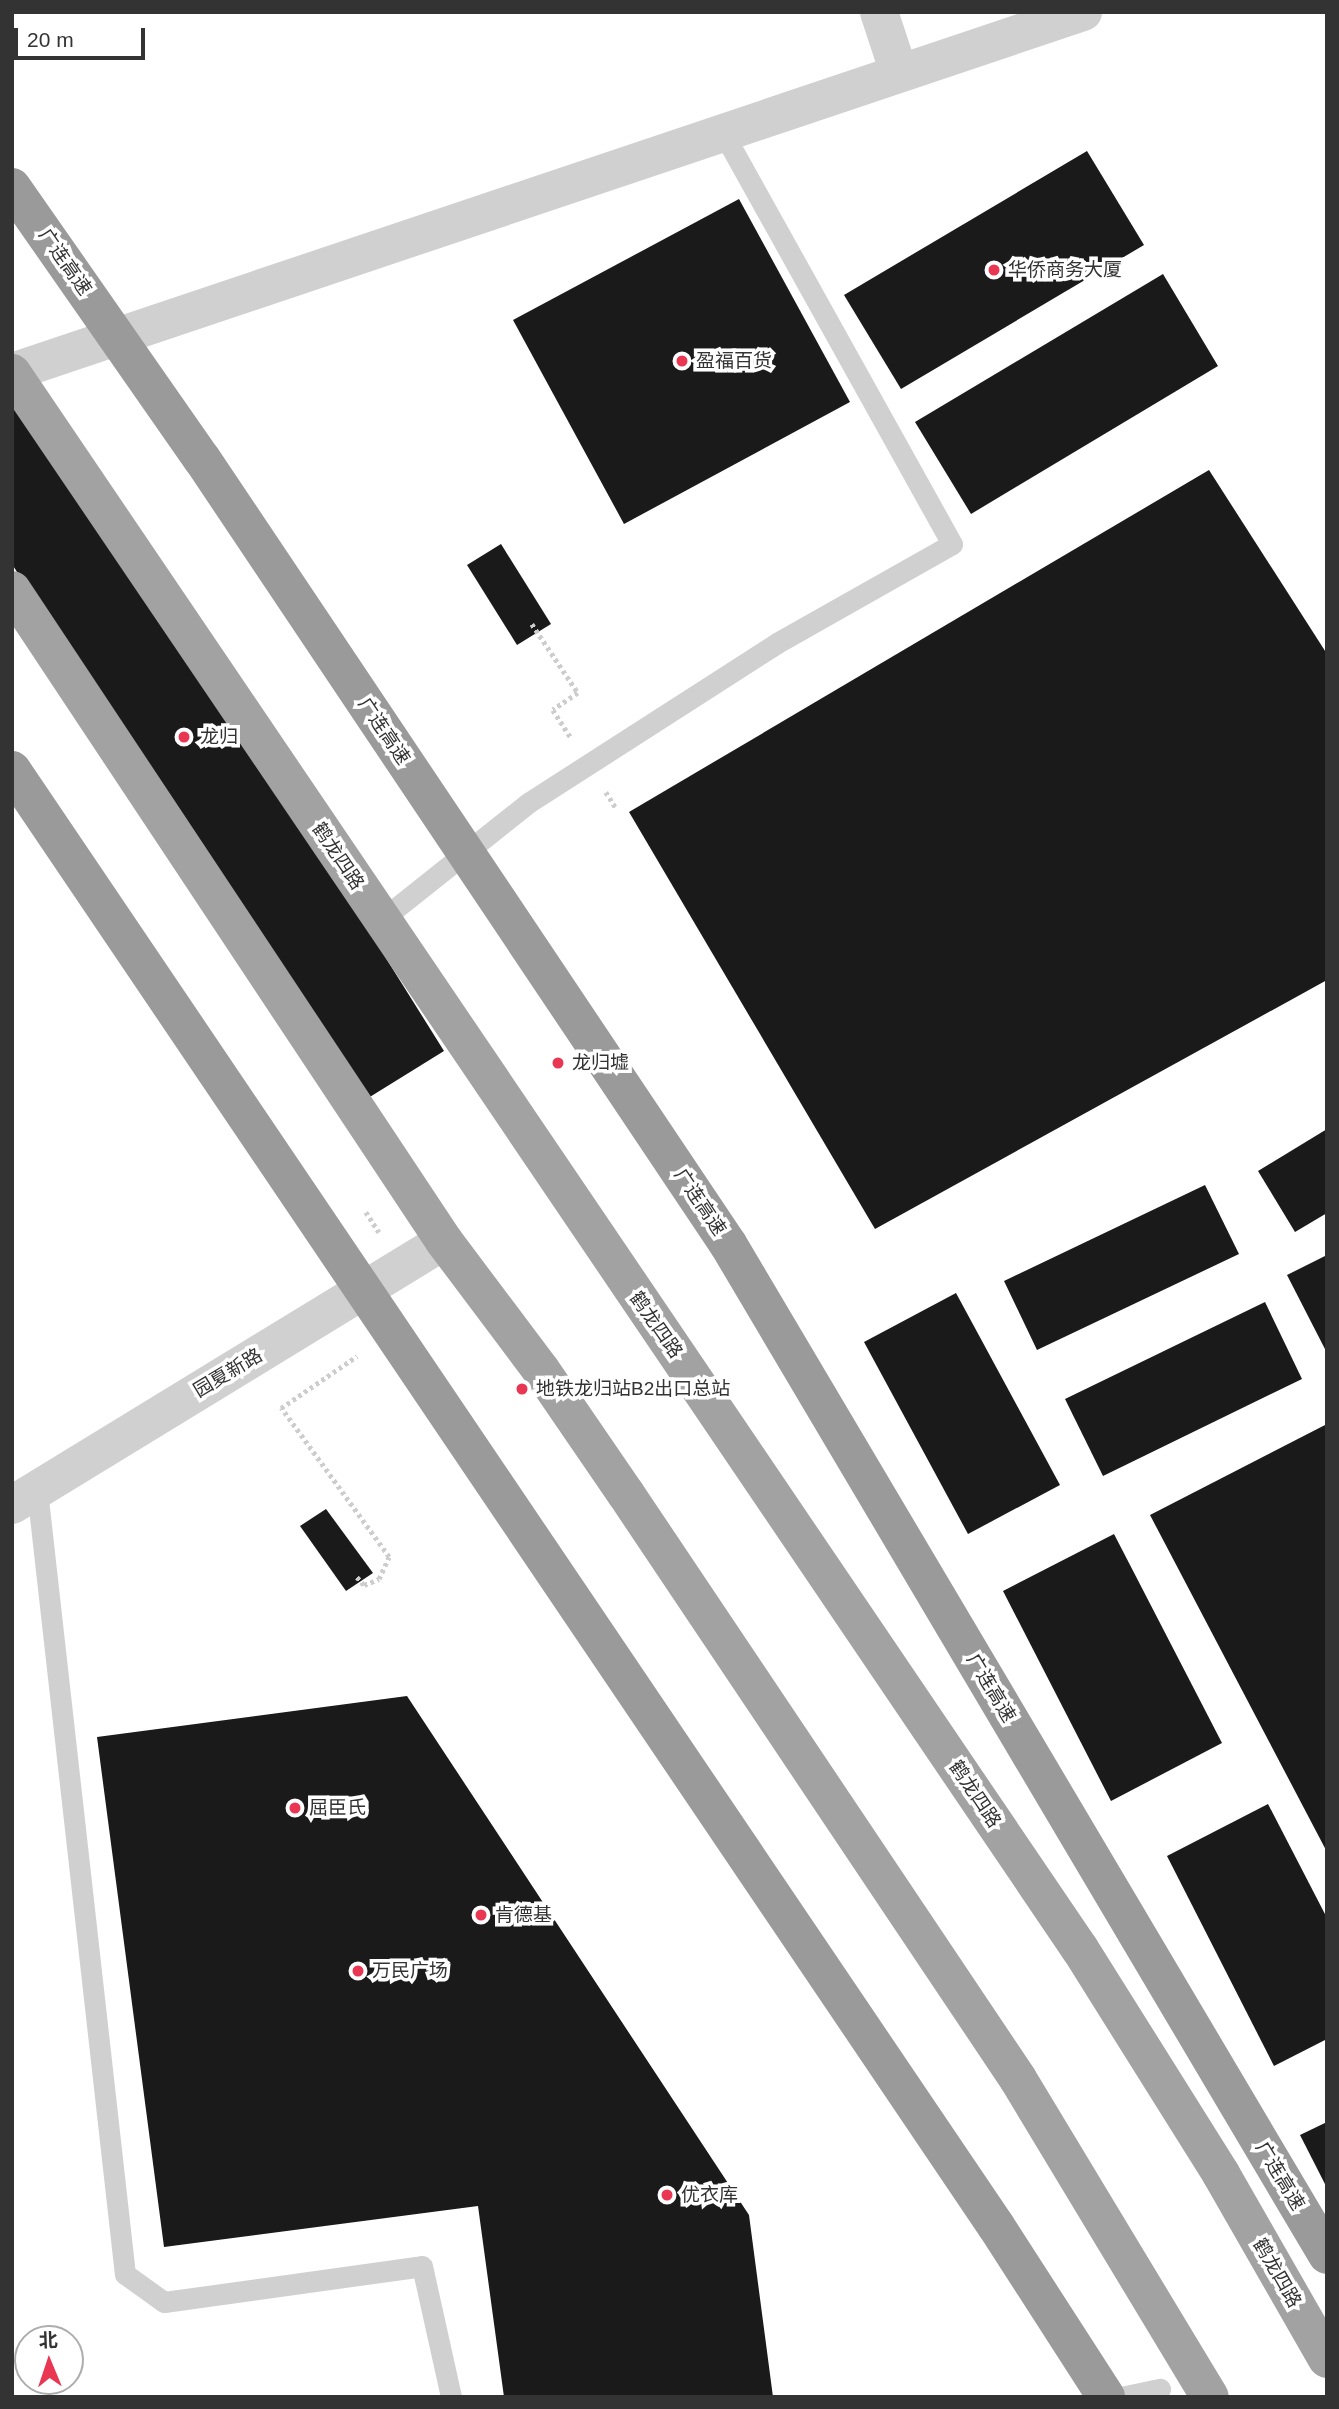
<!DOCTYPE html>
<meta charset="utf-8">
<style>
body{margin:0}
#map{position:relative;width:1339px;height:2409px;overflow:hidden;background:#fff;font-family:Arial,"Noto Sans SC",sans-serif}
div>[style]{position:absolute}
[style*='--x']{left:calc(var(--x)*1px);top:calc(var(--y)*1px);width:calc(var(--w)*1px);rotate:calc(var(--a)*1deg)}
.building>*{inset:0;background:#1a1a1a}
.path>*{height:4.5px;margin-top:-2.25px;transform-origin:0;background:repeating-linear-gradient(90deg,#cdcdcd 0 3.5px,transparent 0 7px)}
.service>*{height:21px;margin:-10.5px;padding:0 10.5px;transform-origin:10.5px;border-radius:10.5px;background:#d0d0d0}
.minor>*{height:38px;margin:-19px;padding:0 19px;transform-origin:19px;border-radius:19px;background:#d0d0d0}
.trunk>*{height:38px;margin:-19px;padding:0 19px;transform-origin:19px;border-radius:19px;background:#a2a2a2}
.motorway-bridge>*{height:38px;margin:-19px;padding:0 19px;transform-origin:19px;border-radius:19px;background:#9a9a9a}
.dots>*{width:19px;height:19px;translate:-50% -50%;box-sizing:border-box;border:4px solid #fff;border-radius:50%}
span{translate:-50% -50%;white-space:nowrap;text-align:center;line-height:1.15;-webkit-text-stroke:7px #fff;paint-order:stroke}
.street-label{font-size:19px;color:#333}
.poi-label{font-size:19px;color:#333}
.left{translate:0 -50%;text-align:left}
.frame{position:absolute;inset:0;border:14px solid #333;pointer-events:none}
.north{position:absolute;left:14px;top:2325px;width:70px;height:70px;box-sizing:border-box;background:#fff;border:2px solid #adadad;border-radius:50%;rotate:358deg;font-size:19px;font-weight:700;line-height:28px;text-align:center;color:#333}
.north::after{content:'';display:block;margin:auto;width:24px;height:32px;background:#e93652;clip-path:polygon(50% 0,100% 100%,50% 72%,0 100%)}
.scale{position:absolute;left:14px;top:28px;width:131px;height:32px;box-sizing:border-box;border:4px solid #333;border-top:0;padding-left:9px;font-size:21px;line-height:24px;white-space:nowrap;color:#333;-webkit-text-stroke:5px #fff;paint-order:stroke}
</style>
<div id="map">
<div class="building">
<i style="clip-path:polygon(1087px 151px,1144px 245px,901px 389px,844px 295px)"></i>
<i style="clip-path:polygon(739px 199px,850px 402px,624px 524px,513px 320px)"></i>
<i style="clip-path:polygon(1163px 274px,1218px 366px,971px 514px,915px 422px)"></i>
<i style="clip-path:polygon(16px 366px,444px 1051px,352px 1108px,12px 564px,12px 369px)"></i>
<i style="clip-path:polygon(1209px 470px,1327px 654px,1327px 980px,875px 1229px,629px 812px)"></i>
<i style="clip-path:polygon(501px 544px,551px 624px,517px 645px,467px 565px)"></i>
<i style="clip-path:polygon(1327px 1129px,1327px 1213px,1295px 1232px,1258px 1171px)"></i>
<i style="clip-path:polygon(1205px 1185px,1239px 1254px,1037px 1350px,1004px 1281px)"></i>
<i style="clip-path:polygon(1327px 1255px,1327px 1353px,1287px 1275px)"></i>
<i style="clip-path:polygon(956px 1293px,1060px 1485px,968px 1534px,864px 1342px)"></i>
<i style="clip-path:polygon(1265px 1302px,1302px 1379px,1103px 1476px,1065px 1399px)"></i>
<i style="clip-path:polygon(1327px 1424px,1327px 1852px,1150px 1515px)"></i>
<i style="clip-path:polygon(326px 1509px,373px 1573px,346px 1591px,300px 1526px)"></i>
<i style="clip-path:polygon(1114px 1534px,1222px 1743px,1111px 1801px,1003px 1591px)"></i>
<i style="clip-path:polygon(407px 1696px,749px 2215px,773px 2397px,504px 2397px,478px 2206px,164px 2247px,97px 1737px)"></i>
<i style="clip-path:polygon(1268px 1804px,1327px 1918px,1327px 2039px,1274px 2066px,1167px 1856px)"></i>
<i style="clip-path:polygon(1327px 2122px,1327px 2188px,1300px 2135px)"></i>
</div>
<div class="path">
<i style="--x:532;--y:624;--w:83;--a:56.3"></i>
<i style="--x:578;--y:693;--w:30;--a:146"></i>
<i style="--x:553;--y:710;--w:33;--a:57"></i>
<i style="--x:606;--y:792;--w:19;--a:58"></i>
<i style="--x:366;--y:1212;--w:24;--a:57"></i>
<i style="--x:357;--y:1577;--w:11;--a:49"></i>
<i style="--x:364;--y:1585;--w:16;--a:-22"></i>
<i style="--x:379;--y:1579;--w:24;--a:-66"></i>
<i style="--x:389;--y:1557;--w:184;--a:-125.9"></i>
<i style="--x:281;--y:1408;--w:92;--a:-34.4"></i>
</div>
<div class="service">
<i style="--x:381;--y:920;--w:188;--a:-38.5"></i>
<i style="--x:528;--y:803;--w:296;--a:-32.7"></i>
<i style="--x:777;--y:643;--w:201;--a:-29.5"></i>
<i style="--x:952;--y:544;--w:470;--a:-119.1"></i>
<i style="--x:37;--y:1490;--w:789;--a:83.6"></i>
<i style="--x:125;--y:2274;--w:48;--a:35.7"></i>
<i style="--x:164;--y:2302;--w:260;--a:-7.9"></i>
<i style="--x:422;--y:2266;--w:134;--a:77.5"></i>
<i style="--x:1121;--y:2397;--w:40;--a:-12"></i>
</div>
<div class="minor">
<i style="--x:879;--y:12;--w:64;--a:71.8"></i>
<i style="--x:12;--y:372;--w:1130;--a:-18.58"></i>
<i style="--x:12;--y:1505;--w:506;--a:-31.43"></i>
</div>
<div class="trunk">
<i style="--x:12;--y:373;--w:1904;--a:55.88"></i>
<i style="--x:1080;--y:1949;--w:266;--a:57.9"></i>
<i style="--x:1221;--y:2174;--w:213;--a:60.2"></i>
<i style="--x:12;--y:590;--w:781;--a:56.43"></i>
<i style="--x:444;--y:1241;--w:161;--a:53.1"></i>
<i style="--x:541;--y:1370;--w:150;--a:55.6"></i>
<i style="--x:626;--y:1494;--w:704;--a:56.17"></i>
<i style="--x:1018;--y:2079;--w:371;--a:58.9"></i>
</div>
<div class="motorway-bridge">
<i style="--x:12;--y:187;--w:332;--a:55.1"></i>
<i style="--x:202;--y:459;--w:945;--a:56.18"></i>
<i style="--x:728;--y:1244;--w:1175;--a:59.35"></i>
<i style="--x:12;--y:770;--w:1757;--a:55.95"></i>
<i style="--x:996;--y:2226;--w:203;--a:57.2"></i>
</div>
<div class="dots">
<i style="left:994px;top:270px;background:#e93652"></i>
<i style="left:682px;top:361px;background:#e93652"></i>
<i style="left:184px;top:737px;background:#e93652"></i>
<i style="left:558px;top:1063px;background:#e93652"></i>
<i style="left:522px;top:1389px;background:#e93652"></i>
<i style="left:295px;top:1808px;background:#e93652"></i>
<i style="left:481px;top:1915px;background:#e93652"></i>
<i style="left:358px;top:1971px;background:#e93652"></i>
<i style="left:667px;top:2195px;background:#e93652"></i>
</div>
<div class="street-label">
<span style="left:65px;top:262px;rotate:55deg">广连高速</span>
<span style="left:384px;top:731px;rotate:56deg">广连高速</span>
<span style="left:338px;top:856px;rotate:56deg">鹤龙四路</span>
<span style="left:700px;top:1202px;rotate:56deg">广连高速</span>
<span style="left:656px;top:1325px;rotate:55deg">鹤龙四路</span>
<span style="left:228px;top:1373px;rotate:-31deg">园夏新路</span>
<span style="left:991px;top:1688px;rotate:59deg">广连高速</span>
<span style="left:975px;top:1794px;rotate:56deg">鹤龙四路</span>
<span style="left:1280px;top:2176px;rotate:59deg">广连高速</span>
<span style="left:1277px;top:2273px;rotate:60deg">鹤龙四路</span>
</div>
<div class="poi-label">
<span class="left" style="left:1008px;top:270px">华侨商务大厦</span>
<span class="left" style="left:696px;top:361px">盈福百货</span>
<span class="left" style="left:200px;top:737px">龙归</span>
<span class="left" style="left:572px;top:1063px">龙归墟</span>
<span class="left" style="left:536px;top:1389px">地铁龙归站B2出口总站</span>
<span class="left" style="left:309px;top:1808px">屈臣氏</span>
<span class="left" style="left:495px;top:1915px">肯德基</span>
<span class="left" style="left:372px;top:1971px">万民广场</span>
<span class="left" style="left:681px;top:2195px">优衣库</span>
</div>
<div class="frame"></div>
<div class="north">北</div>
<div class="scale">20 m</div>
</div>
